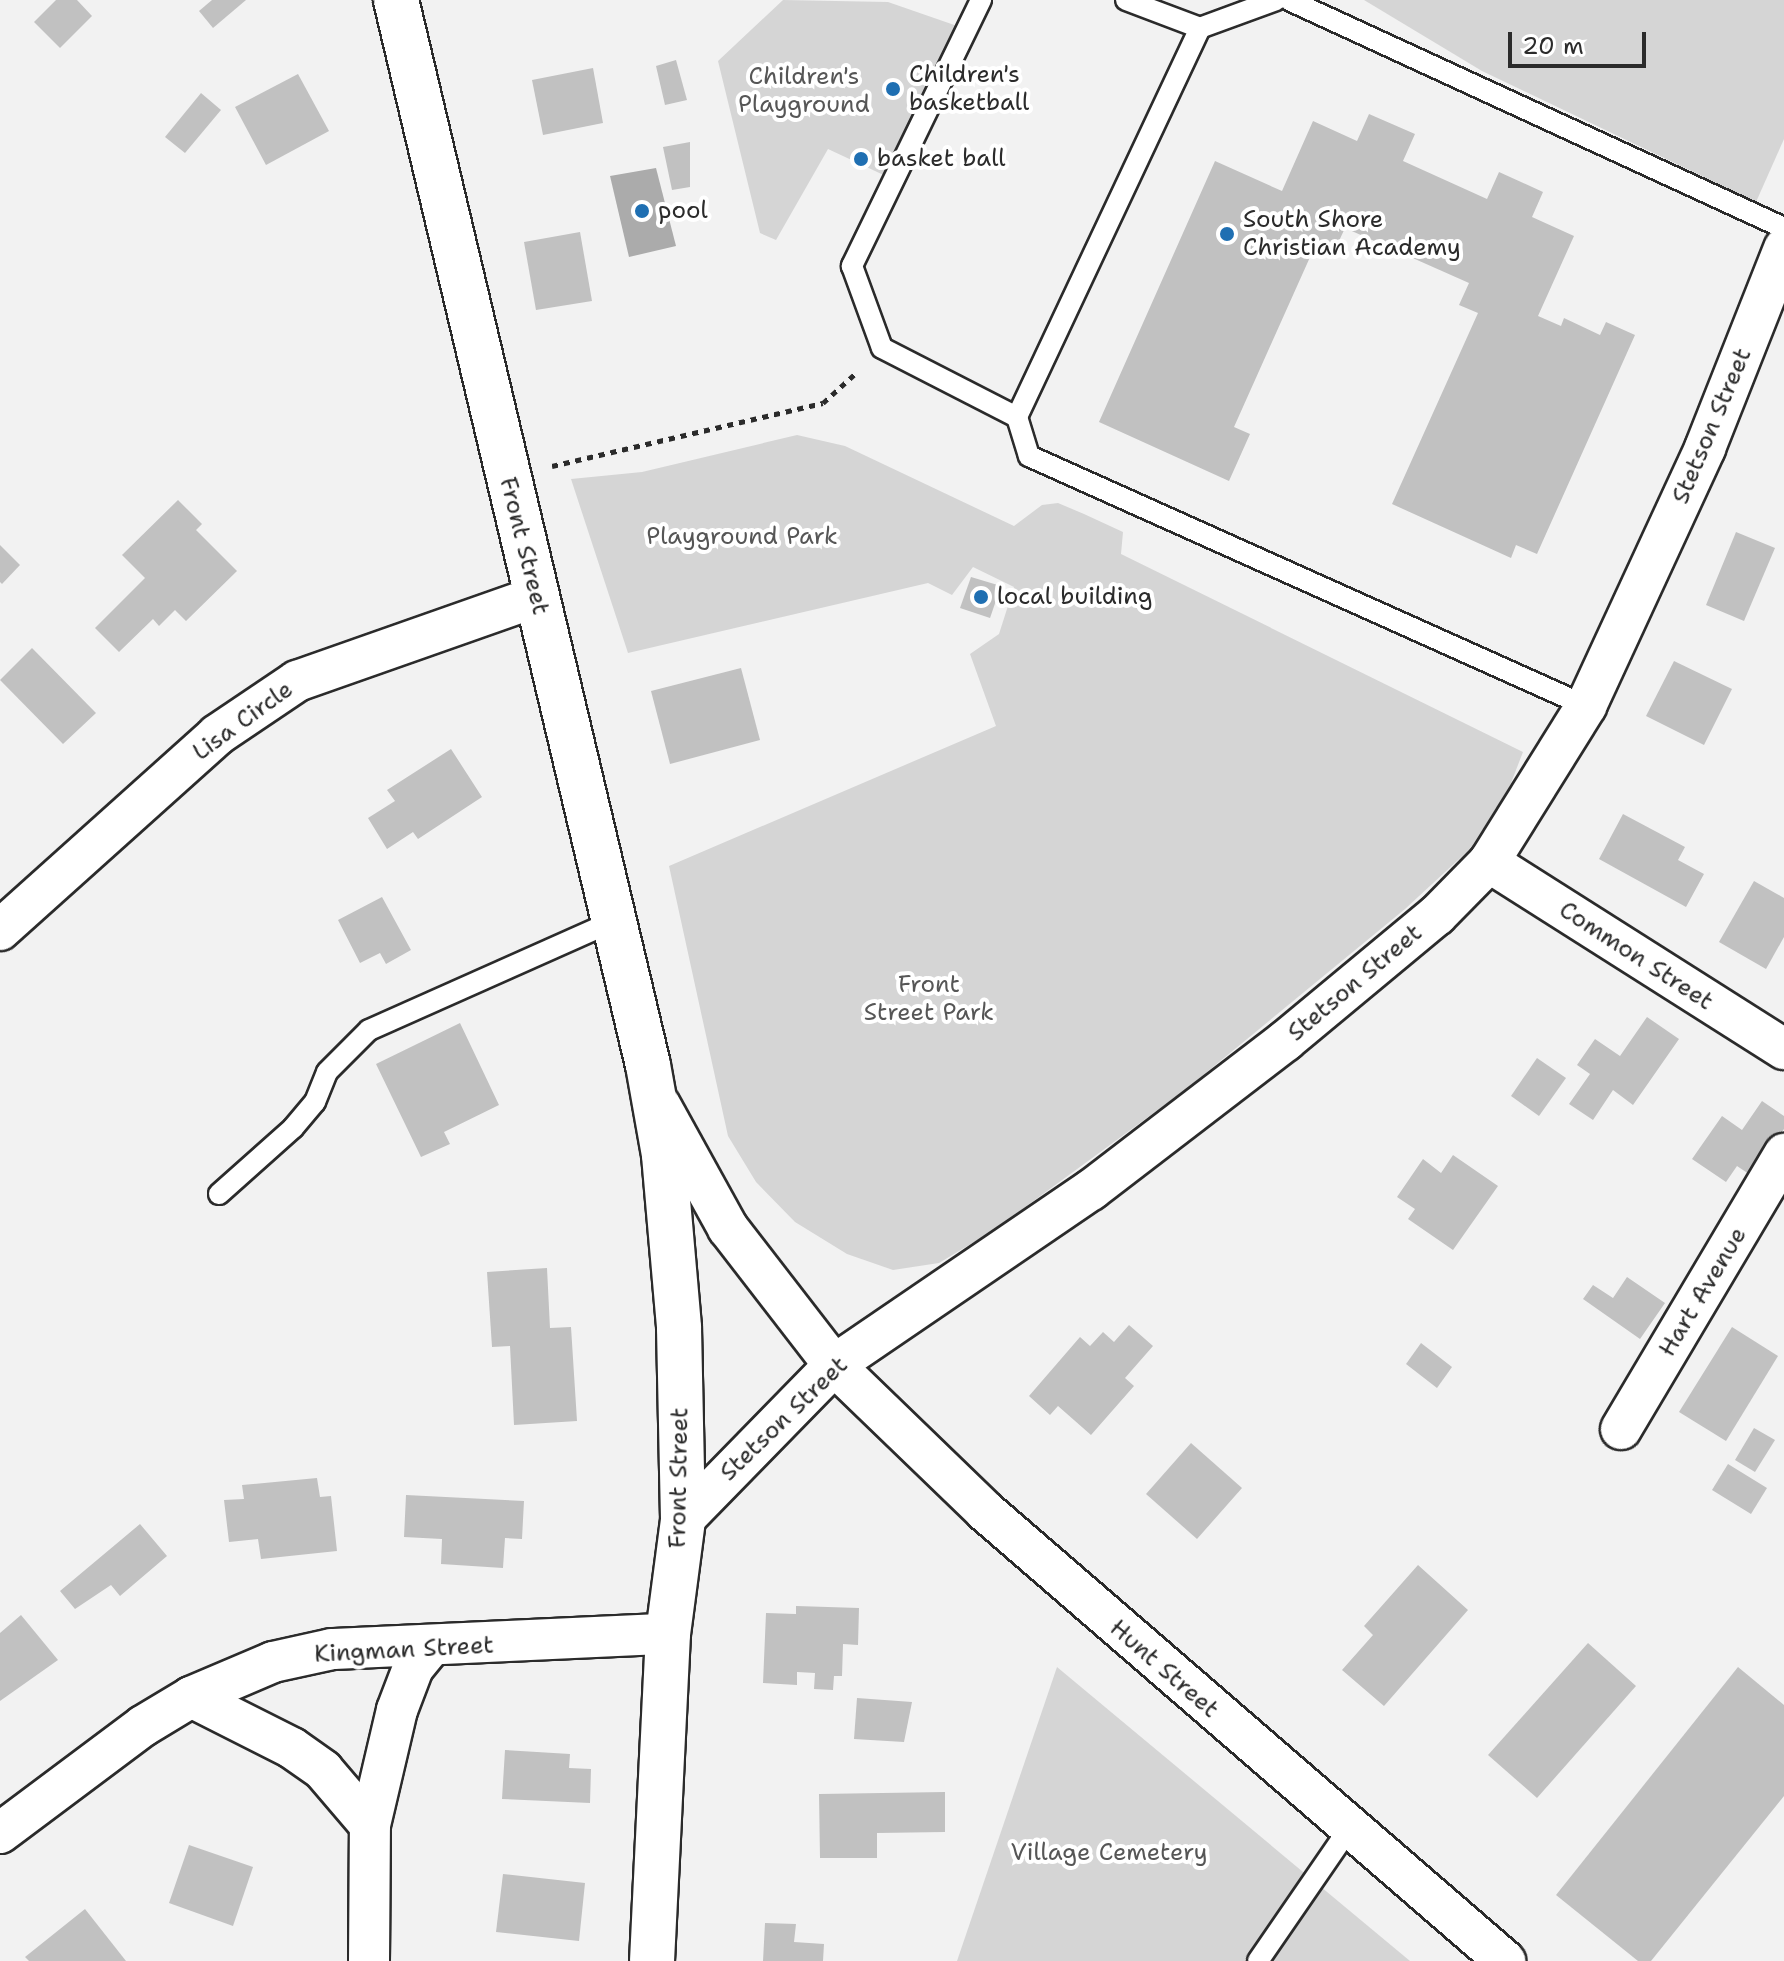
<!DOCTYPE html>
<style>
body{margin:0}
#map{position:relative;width:1784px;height:1961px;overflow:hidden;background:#f2f2f2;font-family:"Shantell Sans",sans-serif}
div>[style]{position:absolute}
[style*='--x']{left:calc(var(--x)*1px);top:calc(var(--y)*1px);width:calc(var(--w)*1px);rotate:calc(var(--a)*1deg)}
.green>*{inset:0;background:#d5d5d5}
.water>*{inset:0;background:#ababab}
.building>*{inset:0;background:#c1c1c1}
.path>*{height:5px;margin-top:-2.5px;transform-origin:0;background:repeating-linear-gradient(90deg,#2b2b2b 0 6px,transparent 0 12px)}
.roads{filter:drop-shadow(2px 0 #2b2b2b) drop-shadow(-2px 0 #2b2b2b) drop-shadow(0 2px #2b2b2b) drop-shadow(0 -2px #2b2b2b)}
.lane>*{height:20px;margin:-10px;padding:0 10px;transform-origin:10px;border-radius:10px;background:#fff}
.street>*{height:40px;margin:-20px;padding:0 20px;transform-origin:20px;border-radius:20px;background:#fff}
.secondary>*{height:44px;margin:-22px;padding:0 22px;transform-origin:22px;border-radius:22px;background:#fff}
.dots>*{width:22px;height:22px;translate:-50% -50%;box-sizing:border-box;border:4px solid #fff;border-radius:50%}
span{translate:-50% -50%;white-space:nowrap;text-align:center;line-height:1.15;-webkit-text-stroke:8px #fff;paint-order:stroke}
.poi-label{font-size:24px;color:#2b2b2b}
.left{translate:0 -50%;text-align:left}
.park-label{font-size:24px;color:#565656}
.street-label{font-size:24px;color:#2b2b2b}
.scale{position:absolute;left:1508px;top:32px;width:138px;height:36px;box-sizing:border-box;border:4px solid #2b2b2b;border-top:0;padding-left:10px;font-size:24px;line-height:28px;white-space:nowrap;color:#2b2b2b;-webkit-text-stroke:6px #fff;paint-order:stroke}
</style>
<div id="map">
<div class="green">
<i style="clip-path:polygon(783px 0,888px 2px,963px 28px,890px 178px,828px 149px,776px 240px,760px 233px,718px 61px)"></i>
<i style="clip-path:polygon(1364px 0,1784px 0,1784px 139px,1756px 202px,1482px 71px)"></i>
<i style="clip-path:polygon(797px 435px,845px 446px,1014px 526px,1042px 505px,1058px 503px,1084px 514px,1123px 532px,1121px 554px,1523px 752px,1509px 788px,1470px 849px,1405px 909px,1185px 1090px,994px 1230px,939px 1263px,893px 1270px,847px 1254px,795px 1222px,756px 1182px,728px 1136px,669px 866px,996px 726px,970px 654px,999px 634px,1014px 587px,973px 567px,952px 595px,928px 583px,628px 653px,571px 479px,642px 472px)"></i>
<i style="clip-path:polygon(1057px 1667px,1410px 1961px,957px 1961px)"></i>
</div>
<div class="water">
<i style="clip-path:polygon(656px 168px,676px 246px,629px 257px,610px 176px)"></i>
</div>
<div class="building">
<i style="clip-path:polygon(56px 0,77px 0,92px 16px,60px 48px,34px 22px)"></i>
<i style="clip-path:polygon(212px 0,246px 0,213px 28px,199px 11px)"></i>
<i style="clip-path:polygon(676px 60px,687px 100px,665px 105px,656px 66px)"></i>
<i style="clip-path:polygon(593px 68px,603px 123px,543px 135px,532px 80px)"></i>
<i style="clip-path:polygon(298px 74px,329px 131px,266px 165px,235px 107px)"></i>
<i style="clip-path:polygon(201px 93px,221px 110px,185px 153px,165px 137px)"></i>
<i style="clip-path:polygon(1369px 114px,1415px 134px,1403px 161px,1487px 199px,1499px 172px,1543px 192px,1532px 217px,1574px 236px,1538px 316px,1561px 326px,1564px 318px,1600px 335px,1606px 322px,1635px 335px,1537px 554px,1516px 545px,1511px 558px,1392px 504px,1478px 313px,1459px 305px,1469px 283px,1345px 228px,1333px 254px,1315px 246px,1234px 427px,1250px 434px,1229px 481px,1099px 422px,1215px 161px,1282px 191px,1313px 121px,1357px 141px)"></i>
<i style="clip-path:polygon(690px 142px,690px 187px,672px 190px,663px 147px)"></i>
<i style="clip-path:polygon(580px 232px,592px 301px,536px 310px,524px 242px)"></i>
<i style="clip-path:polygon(178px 500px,202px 524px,196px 530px,237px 571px,186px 621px,175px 610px,159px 626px,153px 619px,119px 652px,95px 628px,145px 578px,122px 555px)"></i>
<i style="clip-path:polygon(1736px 532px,1775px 548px,1744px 621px,1706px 605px)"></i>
<i style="clip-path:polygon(0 545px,20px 565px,2px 584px,0 582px)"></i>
<i style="clip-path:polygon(971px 577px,1001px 586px,990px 618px,960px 608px)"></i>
<i style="clip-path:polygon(32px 648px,96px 713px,63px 744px,0 680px)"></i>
<i style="clip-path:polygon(1674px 661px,1732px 689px,1704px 745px,1646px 716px)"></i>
<i style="clip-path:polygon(741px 668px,760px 740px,670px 764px,651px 691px)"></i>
<i style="clip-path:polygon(451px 749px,482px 797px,418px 839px,413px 832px,387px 849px,368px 818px,395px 801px,387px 790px)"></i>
<i style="clip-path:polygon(1623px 814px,1685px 847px,1678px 860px,1704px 874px,1686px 907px,1599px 859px)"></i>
<i style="clip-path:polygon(1754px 881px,1784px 898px,1784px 937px,1766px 969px,1719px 942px)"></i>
<i style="clip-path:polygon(382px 897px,411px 950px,386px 964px,380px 953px,360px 963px,338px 920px)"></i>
<i style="clip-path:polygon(1647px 1017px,1679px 1039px,1633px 1105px,1613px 1090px,1593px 1120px,1569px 1104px,1590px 1074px,1577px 1065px,1595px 1039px,1620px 1056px)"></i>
<i style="clip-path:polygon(460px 1023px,499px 1105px,444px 1132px,450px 1144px,421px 1157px,376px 1064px)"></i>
<i style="clip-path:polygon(1537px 1058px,1566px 1078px,1539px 1116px,1511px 1096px)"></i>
<i style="clip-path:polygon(1762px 1101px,1784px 1116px,1784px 1129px,1752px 1176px,1737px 1166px,1726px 1182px,1692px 1159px,1722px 1116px,1742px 1130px)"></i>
<i style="clip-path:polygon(1453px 1155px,1498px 1186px,1453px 1250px,1408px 1219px,1415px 1209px,1397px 1197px,1423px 1159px,1441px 1173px)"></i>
<i style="clip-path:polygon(547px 1268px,550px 1328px,571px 1327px,577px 1421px,514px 1425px,510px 1346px,492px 1347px,487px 1272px)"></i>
<i style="clip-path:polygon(1627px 1277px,1665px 1303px,1640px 1339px,1583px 1299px,1593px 1285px,1613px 1298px)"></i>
<i style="clip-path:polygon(1129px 1325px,1153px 1346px,1125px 1378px,1134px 1386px,1091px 1435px,1058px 1406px,1050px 1415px,1029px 1396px,1080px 1337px,1090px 1346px,1103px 1332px,1114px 1342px)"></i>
<i style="clip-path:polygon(1732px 1327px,1778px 1356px,1726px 1441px,1679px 1412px)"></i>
<i style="clip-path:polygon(1421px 1343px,1452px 1367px,1437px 1388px,1406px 1364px)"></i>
<i style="clip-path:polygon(1754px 1428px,1775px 1440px,1755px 1472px,1735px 1460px)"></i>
<i style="clip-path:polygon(1191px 1443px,1242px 1488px,1197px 1539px,1146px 1494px)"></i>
<i style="clip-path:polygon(1728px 1464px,1767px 1488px,1751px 1514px,1712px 1490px)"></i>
<i style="clip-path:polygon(317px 1478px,320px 1497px,331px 1496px,337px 1551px,261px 1559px,258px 1539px,229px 1542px,224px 1500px,244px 1499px,242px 1485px)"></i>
<i style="clip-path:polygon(406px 1495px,524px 1501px,522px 1539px,505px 1538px,503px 1568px,441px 1564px,442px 1539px,404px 1537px)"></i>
<i style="clip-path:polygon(140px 1524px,167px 1556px,120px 1596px,111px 1585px,75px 1609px,60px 1591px)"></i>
<i style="clip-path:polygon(1418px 1565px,1468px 1610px,1384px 1706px,1342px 1670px,1373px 1635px,1364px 1626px)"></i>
<i style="clip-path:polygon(796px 1606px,859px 1608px,858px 1645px,843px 1644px,842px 1676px,834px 1676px,833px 1690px,814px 1689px,815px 1673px,797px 1672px,797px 1685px,763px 1683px,766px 1613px,796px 1614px)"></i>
<i style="clip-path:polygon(21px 1615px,58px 1660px,0 1701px,0 1633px)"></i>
<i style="clip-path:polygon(1588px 1643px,1636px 1686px,1537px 1798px,1488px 1755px)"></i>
<i style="clip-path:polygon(1738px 1667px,1784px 1705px,1784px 1796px,1651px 1961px,1638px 1961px,1556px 1895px)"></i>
<i style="clip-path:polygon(857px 1698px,912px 1702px,904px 1742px,854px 1739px)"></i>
<i style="clip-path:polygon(505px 1750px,570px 1754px,569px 1768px,591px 1769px,590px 1803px,502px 1799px)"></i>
<i style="clip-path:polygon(945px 1792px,945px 1832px,877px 1833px,877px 1858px,820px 1858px,819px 1794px)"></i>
<i style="clip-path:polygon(189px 1845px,253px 1867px,233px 1926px,169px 1903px)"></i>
<i style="clip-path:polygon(503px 1874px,585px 1883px,579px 1941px,496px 1932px)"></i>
<i style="clip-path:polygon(85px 1909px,126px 1961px,29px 1961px,25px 1957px)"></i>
<i style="clip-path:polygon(765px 1923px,796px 1924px,794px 1942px,824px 1944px,823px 1961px,763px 1961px)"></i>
</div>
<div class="path">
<i style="--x:552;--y:466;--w:278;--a:-13.1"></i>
<i style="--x:823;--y:403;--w:47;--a:-42.4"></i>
</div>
<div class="roads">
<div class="lane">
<i style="--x:981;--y:0;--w:296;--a:115.9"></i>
<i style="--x:852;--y:266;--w:87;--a:69.9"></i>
<i style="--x:882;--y:348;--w:152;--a:27.1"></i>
<i style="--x:1126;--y:0;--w:79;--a:20.7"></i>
<i style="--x:1276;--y:0;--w:81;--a:159.8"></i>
<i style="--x:1200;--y:28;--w:430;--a:115.2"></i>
<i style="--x:1017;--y:417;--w:41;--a:72.9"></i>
<i style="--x:1029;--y:456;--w:611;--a:24.17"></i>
<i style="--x:1289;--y:0;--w:545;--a:24.73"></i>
<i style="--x:219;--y:1194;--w:99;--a:-41.7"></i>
<i style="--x:293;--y:1128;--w:34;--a:-50"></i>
<i style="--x:315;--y:1102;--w:32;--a:-68"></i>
<i style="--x:327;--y:1072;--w:59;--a:-45"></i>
<i style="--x:369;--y:1030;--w:268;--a:-24"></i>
<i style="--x:1258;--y:1961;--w:159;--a:-55.5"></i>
</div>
<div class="street">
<i style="--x:1489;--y:862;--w:349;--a:32.4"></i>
<i style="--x:0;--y:930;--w:292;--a:-41.9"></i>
<i style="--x:217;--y:735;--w:97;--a:-34"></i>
<i style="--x:297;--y:681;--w:253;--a:-19.4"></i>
<i style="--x:660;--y:1105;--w:141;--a:61.1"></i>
<i style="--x:728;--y:1228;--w:173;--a:52.3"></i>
<i style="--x:834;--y:1365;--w:210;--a:44"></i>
<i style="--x:985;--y:1511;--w:688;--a:40.87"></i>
<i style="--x:1621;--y:1429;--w:320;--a:-59.3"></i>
<i style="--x:683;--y:1520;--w:216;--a:-45.7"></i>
<i style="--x:834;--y:1365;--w:311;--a:-34.3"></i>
<i style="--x:1091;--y:1190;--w:245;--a:-37.5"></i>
<i style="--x:1285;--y:1041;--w:197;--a:-39.7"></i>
<i style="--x:1437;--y:915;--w:74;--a:-45.5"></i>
<i style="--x:1489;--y:862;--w:184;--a:-58.1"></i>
<i style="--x:1586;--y:706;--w:284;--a:-65.2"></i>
<i style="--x:1705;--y:448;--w:215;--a:-68.4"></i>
<i style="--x:191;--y:1697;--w:113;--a:26.8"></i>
<i style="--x:292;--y:1748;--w:38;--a:35"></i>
<i style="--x:323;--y:1770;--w:72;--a:49.5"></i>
<i style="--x:0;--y:1833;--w:179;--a:-36.8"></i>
<i style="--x:143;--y:1726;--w:56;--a:-31.1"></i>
<i style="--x:191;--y:1697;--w:89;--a:-23.1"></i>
<i style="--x:273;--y:1662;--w:60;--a:-12.4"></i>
<i style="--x:332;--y:1649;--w:336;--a:-2.6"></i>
<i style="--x:369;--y:1961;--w:136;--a:-89.6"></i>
<i style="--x:370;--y:1825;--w:118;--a:-76.8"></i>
<i style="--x:397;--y:1710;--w:45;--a:-69.1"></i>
<i style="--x:413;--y:1668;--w:26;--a:-51"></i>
</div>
<div class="secondary">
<i style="--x:396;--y:0;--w:1094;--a:76.69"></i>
<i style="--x:648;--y:1065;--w:91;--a:79.9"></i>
<i style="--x:664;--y:1155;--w:174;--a:85"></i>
<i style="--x:679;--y:1328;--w:192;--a:88.8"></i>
<i style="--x:683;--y:1520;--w:115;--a:97.5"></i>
<i style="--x:668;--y:1634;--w:327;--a:92.8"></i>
</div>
</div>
<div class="dots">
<i style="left:893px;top:89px;background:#1f6fb2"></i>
<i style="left:861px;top:159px;background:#1f6fb2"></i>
<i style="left:642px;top:211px;background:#1f6fb2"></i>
<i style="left:1227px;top:234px;background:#1f6fb2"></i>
<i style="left:981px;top:597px;background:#1f6fb2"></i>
</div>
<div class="poi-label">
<span class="left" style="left:909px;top:89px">Children's<br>basketball</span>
<span class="left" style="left:877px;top:159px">basket ball</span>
<span class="left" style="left:658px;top:211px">pool</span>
<span class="left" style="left:1243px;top:234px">South Shore<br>Christian Academy</span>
<span class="left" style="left:997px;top:597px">local building</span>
</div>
<div class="park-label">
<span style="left:804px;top:91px">Children's<br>Playground</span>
<span style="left:742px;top:537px">Playground Park</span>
<span style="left:929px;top:999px">Front<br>Street Park</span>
<span style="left:1109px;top:1853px">Village Cemetery</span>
</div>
<div class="street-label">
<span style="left:1712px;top:426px;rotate:-67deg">Stetson Street</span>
<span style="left:524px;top:546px;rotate:76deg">Front Street</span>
<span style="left:243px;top:721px;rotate:-36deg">Lisa Circle</span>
<span style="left:1636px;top:956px;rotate:33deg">Common Street</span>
<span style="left:1355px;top:983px;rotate:-40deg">Stetson Street</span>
<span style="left:1703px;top:1292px;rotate:-59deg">Hart Avenue</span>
<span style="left:784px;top:1419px;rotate:-44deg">Stetson Street</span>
<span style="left:679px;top:1478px;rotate:-89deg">Front Street</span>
<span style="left:404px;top:1650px;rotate:-3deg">Kingman Street</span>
<span style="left:1164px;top:1669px;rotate:41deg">Hunt Street</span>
</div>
<div class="scale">20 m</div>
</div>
